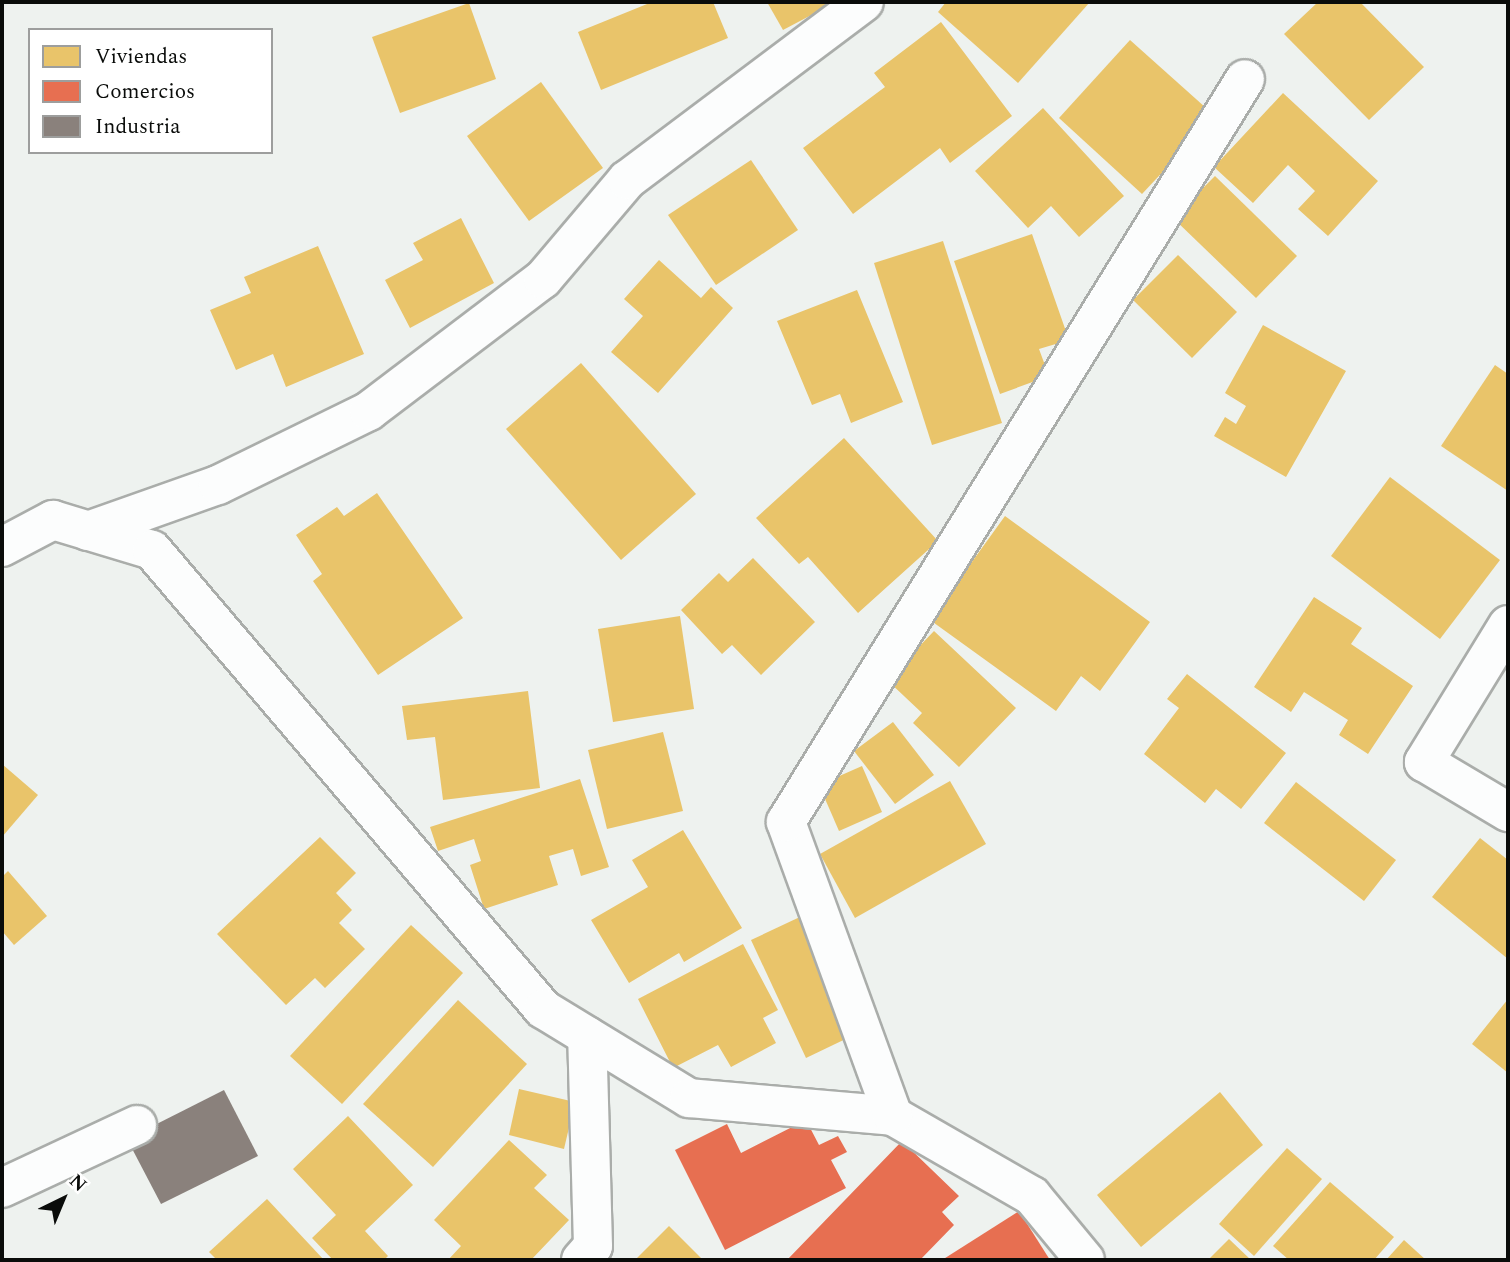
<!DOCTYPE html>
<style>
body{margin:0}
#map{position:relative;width:1510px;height:1262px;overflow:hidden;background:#eef2ef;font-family:Spectral,serif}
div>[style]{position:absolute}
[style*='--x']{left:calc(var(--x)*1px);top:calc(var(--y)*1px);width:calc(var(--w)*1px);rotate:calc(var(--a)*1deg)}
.homes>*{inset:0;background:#e9c46a}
.shops>*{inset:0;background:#e76f51}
.industry>*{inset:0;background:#8a817c}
.roads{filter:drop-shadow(2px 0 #aaadaa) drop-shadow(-2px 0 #aaadaa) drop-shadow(0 2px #aaadaa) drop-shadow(0 -2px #aaadaa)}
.minor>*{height:38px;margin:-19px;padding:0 19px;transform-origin:19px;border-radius:19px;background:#fcfdfd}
span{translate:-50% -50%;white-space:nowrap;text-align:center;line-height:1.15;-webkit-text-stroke:7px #fff;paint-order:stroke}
.frame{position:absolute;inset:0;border:4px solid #0a0c0a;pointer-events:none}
.legend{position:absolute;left:28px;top:28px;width:245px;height:126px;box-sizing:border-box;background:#fff;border:2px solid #9d9e9d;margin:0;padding:9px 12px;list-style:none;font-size:21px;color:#0a0c0a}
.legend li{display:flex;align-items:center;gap:14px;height:35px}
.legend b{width:35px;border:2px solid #9d9e9d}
.north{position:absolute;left:28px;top:1164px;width:70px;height:70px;-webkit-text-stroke:5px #fff;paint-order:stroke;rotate:43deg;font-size:19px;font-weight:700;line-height:28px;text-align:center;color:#0a0c0a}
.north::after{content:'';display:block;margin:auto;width:24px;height:32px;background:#0a0c0a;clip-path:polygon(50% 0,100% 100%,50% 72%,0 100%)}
</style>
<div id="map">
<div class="homes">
<i style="clip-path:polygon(652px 2px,713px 2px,728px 38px,601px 90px,578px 32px)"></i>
<i style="clip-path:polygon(767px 2px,836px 2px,783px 30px)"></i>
<i style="clip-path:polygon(946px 2px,1090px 2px,1018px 83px,938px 12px)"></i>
<i style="clip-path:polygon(1318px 2px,1360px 2px,1424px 67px,1369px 120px,1284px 34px)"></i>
<i style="clip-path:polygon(469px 3px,496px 79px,400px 113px,372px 37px)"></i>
<i style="clip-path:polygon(941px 22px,1012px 116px,950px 163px,940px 148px,853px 214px,803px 148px,885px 87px,874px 73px)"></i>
<i style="clip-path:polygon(1130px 40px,1215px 116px,1142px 194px,1059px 118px)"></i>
<i style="clip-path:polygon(541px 82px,603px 168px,529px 221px,467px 136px)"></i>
<i style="clip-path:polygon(1283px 93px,1378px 181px,1328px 236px,1298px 209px,1315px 191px,1288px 165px,1253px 203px,1214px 167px)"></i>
<i style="clip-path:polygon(1043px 108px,1124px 196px,1079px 237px,1051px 206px,1028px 228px,975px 171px)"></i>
<i style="clip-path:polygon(751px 160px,798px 230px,716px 285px,668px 215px)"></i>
<i style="clip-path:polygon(1215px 176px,1297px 256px,1256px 298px,1173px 218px)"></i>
<i style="clip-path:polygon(461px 218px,494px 283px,410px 328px,385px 280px,423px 260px,413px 243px)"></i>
<i style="clip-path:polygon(1032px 234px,1069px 340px,1039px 349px,1049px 376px,1000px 394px,954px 261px)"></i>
<i style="clip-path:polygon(943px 241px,1002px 423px,932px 445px,874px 263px)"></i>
<i style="clip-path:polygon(318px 246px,364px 354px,286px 387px,273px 354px,236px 370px,210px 310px,251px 293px,244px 277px)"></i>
<i style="clip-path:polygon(1178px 255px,1237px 312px,1192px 358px,1133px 300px)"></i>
<i style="clip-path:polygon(659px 260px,701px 298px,711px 287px,733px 308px,658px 393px,611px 352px,643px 316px,624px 299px)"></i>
<i style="clip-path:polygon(857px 290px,903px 402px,851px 423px,840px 394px,812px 405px,777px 321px)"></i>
<i style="clip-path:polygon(1263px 325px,1346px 371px,1286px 477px,1214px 436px,1225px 417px,1236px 424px,1246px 406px,1225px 393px)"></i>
<i style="clip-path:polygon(581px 363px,696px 494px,621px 560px,506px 429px)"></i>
<i style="clip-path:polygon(1495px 365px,1508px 374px,1508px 491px,1441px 446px)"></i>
<i style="clip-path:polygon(844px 438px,938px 541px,858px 613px,808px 557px,799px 564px,756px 518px)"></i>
<i style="clip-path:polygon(1390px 477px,1500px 560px,1440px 639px,1331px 556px)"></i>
<i style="clip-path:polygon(377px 493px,463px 618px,378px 675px,313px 581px,322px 574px,296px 535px,337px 507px,344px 516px)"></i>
<i style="clip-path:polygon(1005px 516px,1150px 622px,1100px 691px,1081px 676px,1056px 711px,930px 620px)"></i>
<i style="clip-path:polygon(753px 558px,815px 622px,761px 675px,732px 645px,722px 654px,681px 610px,719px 573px,728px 582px)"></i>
<i style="clip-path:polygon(1314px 597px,1362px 628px,1351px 644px,1413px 686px,1368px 754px,1339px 735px,1348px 720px,1304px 692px,1291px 712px,1254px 687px)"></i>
<i style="clip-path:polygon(680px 616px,694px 709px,613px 722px,598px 629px)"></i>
<i style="clip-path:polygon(934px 631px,1016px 708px,959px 767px,913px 723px,922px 713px,887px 680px)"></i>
<i style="clip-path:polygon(1187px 674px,1286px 753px,1241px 809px,1216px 789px,1205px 803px,1144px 754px,1179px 708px,1167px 699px)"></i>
<i style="clip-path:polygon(528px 691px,540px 788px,443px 800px,435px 737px,407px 740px,402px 706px)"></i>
<i style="clip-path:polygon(893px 722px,934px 775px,895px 804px,854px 751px)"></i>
<i style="clip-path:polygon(663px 732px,683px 811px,607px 829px,588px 750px)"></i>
<i style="clip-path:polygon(2px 764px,38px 795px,2px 837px)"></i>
<i style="clip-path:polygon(862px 766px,882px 812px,839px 831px,819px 785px)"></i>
<i style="clip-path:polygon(580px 779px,609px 867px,581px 876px,573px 849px,549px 856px,558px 885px,484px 909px,470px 865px,481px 861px,474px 839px,438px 851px,430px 827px)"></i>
<i style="clip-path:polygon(950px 781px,986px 844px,855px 918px,820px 854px)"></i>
<i style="clip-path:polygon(1296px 782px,1396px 860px,1364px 901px,1264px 823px)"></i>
<i style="clip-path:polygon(683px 830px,742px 928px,684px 962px,679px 953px,629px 983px,591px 920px,648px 887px,632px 860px)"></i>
<i style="clip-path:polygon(320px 837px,356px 873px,336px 893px,352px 910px,339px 923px,365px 949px,325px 988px,315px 978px,286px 1005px,217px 934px)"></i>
<i style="clip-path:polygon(1480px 838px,1508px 860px,1508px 959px,1432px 897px)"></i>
<i style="clip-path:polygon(8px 871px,47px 916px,14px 945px,2px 931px,2px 877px)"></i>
<i style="clip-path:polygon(802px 916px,856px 1034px,806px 1058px,751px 940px)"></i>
<i style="clip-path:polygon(411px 925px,463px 973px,342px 1104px,290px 1056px)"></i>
<i style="clip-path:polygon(743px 944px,778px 1010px,763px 1018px,776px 1043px,731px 1067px,718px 1045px,673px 1068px,638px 999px)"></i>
<i style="clip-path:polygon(1508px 999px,1508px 1073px,1472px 1044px)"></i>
<i style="clip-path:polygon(458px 1000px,527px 1064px,433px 1167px,363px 1104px)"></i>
<i style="clip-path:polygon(519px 1089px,575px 1102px,564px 1149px,509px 1135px)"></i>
<i style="clip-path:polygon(1220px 1092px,1263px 1145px,1141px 1247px,1097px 1195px)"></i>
<i style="clip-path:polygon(348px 1116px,413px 1185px,365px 1231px,388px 1256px,384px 1260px,333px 1260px,312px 1238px,336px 1215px,293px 1169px)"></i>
<i style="clip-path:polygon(509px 1140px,547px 1175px,534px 1188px,569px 1220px,531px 1260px,448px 1260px,461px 1246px,434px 1220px)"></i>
<i style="clip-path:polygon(1287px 1148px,1322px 1179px,1254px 1256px,1219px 1224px)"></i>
<i style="clip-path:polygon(1330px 1182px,1394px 1237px,1374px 1260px,1289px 1260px,1273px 1246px)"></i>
<i style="clip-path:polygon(267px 1199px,324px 1260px,217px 1260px,209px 1252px)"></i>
<i style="clip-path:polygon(669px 1226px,703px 1260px,635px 1260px)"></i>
<i style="clip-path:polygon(1229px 1239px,1251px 1260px,1208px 1260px)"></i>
<i style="clip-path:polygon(1404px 1240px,1426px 1260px,1386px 1260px)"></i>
</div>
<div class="shops">
<i style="clip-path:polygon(806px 1120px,819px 1145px,838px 1136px,847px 1152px,831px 1160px,846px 1188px,725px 1250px,675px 1150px,727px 1124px,741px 1153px)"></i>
<i style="clip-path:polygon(902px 1141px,959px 1196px,942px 1212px,954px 1225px,920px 1260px,787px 1260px)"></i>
<i style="clip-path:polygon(1019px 1211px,1050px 1260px,942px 1260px)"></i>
</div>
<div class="industry">
<i style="clip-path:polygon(224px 1090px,258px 1156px,161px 1204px,127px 1139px)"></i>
</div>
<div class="roads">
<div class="minor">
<i style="--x:88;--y:531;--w:138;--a:-19.5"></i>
<i style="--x:218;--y:485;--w:168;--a:-26.1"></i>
<i style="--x:369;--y:411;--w:218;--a:-37.2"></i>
<i style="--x:543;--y:279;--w:130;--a:-49.7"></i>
<i style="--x:627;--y:180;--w:296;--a:-36.9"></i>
<i style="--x:2;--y:547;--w:58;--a:-27.9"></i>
<i style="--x:53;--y:520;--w:103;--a:16.9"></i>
<i style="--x:152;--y:550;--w:603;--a:49.57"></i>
<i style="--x:543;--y:1009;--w:171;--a:31.4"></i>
<i style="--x:689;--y:1098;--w:205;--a:5"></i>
<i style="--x:893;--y:1116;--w:160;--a:29.9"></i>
<i style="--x:1032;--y:1196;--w:83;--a:50.4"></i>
<i style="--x:1508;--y:625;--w:161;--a:121.5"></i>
<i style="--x:1424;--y:762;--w:98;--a:30.8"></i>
<i style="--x:893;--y:1116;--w:313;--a:-110"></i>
<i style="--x:786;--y:822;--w:873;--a:-58.29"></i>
<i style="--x:2;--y:1188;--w:149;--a:-25"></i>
<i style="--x:581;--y:1260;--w:18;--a:-49"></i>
<i style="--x:593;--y:1246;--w:210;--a:-91.6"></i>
</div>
</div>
<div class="frame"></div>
<ul class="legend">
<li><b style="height:19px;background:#e9c46a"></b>Viviendas</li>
<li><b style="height:19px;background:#e76f51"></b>Comercios</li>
<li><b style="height:19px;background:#8a817c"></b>Industria</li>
</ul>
<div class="north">N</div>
</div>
